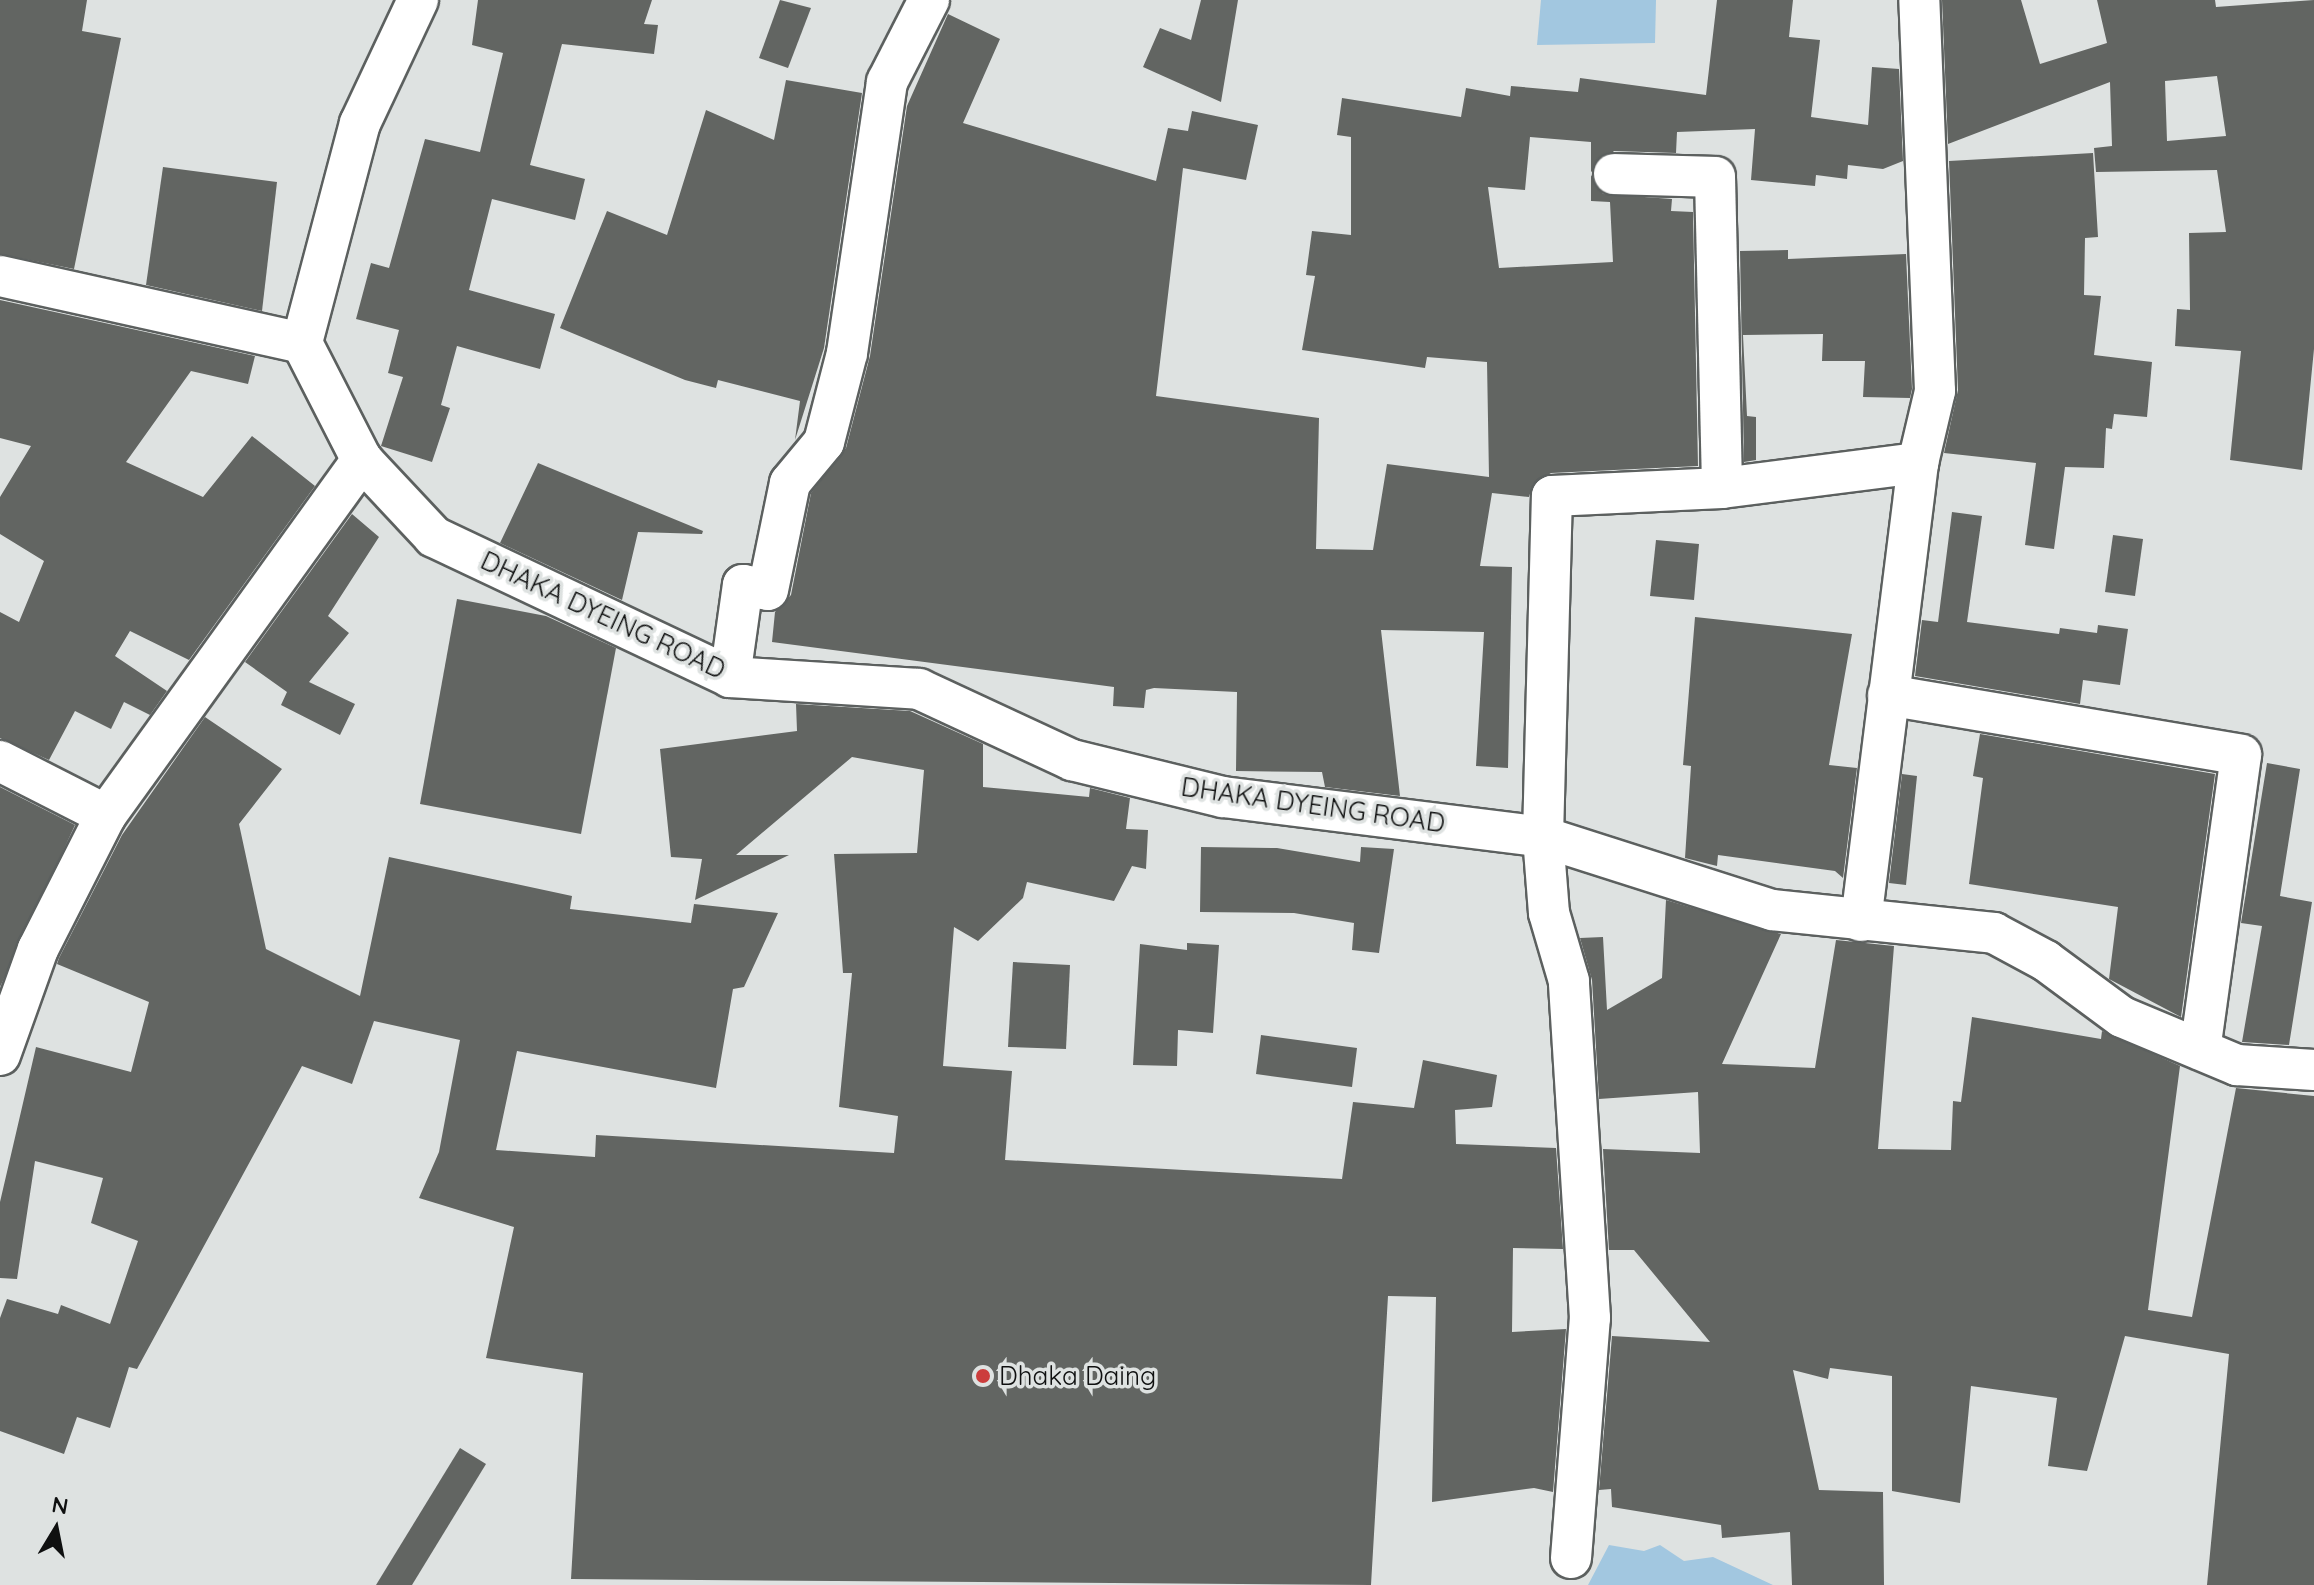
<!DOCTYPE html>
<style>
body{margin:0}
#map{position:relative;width:2314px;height:1585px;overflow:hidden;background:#dee2e1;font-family:Quicksand,sans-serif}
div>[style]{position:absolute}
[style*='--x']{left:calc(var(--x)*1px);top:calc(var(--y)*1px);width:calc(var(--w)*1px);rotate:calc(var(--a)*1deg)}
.water>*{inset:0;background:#a2c7e0}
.building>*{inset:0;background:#626562}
.roads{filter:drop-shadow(2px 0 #5c605f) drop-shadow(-2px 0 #5c605f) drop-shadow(0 2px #5c605f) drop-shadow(0 -2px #5c605f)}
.minor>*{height:40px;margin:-20px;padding:0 20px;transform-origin:20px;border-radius:20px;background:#fff}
.dots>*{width:22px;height:22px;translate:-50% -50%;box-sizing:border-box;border:4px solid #dee2e1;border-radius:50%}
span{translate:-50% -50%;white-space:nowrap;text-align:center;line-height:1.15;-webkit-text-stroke:7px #dee2e1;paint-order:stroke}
.street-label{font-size:26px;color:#0f1010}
.poi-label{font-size:26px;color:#0f1010}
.left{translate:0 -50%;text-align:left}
.north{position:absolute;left:16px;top:1489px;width:80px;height:80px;-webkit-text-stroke:6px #dee2e1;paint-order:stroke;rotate:10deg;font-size:22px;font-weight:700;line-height:32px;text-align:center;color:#0f1010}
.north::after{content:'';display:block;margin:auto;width:28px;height:36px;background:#0f1010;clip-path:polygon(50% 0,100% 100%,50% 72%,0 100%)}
</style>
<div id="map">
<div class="water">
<i style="clip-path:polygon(1541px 0,1656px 0,1655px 43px,1537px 45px)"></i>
<i style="clip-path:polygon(1609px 1545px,1644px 1551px,1660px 1545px,1684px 1561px,1713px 1557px,1773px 1585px,1588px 1585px)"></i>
</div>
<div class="building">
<i style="clip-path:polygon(0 0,87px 0,82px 31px,121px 38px,74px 269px,0 254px)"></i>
<i style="clip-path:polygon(478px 0,652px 0,644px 24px,658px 25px,654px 54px,562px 44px,530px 165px,585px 179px,575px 220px,492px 199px,469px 290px,555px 314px,540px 369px,457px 346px,441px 405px,450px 408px,432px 462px,381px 446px,403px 377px,388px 373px,399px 330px,356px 319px,371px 263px,389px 268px,425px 139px,480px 152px,503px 53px,472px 45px)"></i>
<i style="clip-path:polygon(780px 0,811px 8px,788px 68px,759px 58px)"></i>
<i style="clip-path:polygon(1201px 0,1238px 0,1221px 102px,1143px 67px,1160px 28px,1191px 40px)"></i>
<i style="clip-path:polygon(1717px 0,1793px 0,1789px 37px,1820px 40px,1811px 117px,1868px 125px,1872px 67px,1899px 69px,1903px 161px,1883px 169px,1848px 165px,1847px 179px,1816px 175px,1815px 186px,1751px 180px,1755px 129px,1677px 132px,1676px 153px,1614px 151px,1591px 172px,1591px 142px,1530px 137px,1525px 190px,1488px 187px,1499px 268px,1613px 262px,1610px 202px,1591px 201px,1591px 175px,1603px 194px,1672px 199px,1671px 211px,1693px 212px,1698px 466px,1551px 473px,1533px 484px,1529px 497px,1492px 493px,1480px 566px,1512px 567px,1508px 768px,1476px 766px,1484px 632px,1381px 630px,1400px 796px,1325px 787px,1322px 772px,1236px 771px,1237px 692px,1154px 688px,1146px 690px,1144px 708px,1113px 706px,1114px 687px,772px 642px,775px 612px,791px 595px,811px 493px,846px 448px,870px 356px,907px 106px,948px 14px,1000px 39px,963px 123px,1156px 181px,1168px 128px,1188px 131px,1192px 111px,1258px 125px,1246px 180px,1183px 168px,1156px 396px,1319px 418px,1316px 549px,1373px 550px,1387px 464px,1489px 477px,1487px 362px,1427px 357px,1425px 368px,1302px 350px,1315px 276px,1306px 275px,1312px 231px,1351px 235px,1351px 137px,1337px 135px,1342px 98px,1461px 117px,1466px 88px,1510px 96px,1511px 86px,1578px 92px,1580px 78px,1706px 95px)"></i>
<i style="clip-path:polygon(evenodd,1942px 0,2021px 0,2040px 64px,2107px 43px,2097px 0,2215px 0,2216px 7px,2314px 0,2314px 349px,2302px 470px,2230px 460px,2241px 351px,2175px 346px,2177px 309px,2190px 310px,2189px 233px,2226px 232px,2217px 170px,2096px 172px,2094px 148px,2112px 146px,2110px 82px,1948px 144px,1942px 0,2217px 76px,2226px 136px,2167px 141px,2165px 81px,2217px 76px)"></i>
<i style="clip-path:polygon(786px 80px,862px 93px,824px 348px,795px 440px,800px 401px,718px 380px,716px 388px,685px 380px,560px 328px,607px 211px,667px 235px,706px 110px,774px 140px)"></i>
<i style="clip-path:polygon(2093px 153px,2098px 237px,2085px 238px,2084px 295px,2101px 296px,2094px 355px,2152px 362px,2147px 417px,2114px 414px,2112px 429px,2106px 428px,2104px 468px,2065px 467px,2054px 549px,2025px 545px,2036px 463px,1944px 453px,1958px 390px,1949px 161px)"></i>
<i style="clip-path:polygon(163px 167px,277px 182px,262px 311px,146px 285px)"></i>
<i style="clip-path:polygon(1788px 250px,1788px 259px,1906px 254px,1912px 389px,1910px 398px,1863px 397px,1865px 361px,1822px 361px,1823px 334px,1743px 335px,1747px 416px,1756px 417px,1756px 460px,1744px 462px,1740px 251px)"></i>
<i style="clip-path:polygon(0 300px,255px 356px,248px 384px,191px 371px,126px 462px,203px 497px,252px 436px,315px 486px,189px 660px,130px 631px,115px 656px,167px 691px,150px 715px,124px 702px,111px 729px,75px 711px,49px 760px,0 738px,0 612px,19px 622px,44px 561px,0 534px,0 497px,31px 446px,0 438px)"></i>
<i style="clip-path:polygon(538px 463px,703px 531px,702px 534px,638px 532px,622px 600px,500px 543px)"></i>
<i style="clip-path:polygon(1952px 512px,1982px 516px,1967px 622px,2059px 634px,2060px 628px,2097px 633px,2098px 625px,2128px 629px,2120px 685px,2083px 680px,2080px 704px,1915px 676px,1922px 620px,1938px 622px)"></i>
<i style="clip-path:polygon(352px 514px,379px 537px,328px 616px,349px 633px,309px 682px,355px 704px,340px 735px,281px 705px,287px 692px,245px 662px)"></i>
<i style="clip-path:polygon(2113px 535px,2143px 539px,2135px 596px,2105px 592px)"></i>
<i style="clip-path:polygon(1656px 540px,1699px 544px,1694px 600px,1650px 596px)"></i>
<i style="clip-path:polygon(457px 599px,546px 616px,616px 648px,581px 834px,420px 804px)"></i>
<i style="clip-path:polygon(1695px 617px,1852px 634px,1829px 765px,1857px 768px,1843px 878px,1835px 871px,1718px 855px,1717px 866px,1685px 858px,1691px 766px,1683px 765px)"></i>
<i style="clip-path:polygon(796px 704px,910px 711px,983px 744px,983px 787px,1089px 797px,1090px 788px,1130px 798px,1126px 829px,1148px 830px,1146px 869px,1132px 866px,1114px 901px,1027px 882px,1023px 898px,978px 941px,954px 927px,943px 1066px,1012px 1071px,1005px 1160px,1342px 1179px,1353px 1102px,1414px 1108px,1423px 1060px,1497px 1075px,1492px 1107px,1455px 1110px,1456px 1144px,1556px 1148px,1563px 1249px,1513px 1248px,1512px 1332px,1566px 1329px,1553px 1492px,1534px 1488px,1432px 1502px,1436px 1297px,1388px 1296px,1371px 1585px,571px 1579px,583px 1373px,486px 1358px,514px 1227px,419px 1198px,439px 1152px,460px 1040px,374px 1021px,352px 1084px,302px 1066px,137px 1369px,129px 1367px,110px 1428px,77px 1417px,64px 1454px,0 1431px,0 1318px,7px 1299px,58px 1314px,61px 1305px,110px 1324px,138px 1241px,91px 1223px,103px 1178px,35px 1161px,17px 1279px,0 1278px,0 1202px,36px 1047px,131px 1072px,149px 1002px,57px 964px,59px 958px,122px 835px,205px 717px,282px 769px,239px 824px,266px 949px,360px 996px,389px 857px,572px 896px,570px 909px,691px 923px,694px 904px,778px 913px,744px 987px,733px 989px,716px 1088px,517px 1051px,496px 1150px,595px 1157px,596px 1135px,894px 1153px,898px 1116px,839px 1107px,852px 973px,843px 973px,834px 854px,917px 853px,924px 770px,852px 757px,736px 855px,789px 855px,695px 900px,702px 859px,671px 857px,660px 749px,797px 731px)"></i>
<i style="clip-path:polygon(1980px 734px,2215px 774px,2181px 1017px,2109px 979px,2118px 907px,1969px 884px,1983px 778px,1973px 776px)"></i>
<i style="clip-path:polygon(2267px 763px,2300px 769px,2280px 896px,2312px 902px,2289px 1045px,2242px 1042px,2262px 926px,2241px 923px)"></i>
<i style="clip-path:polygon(1902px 774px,1917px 776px,1906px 885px,1889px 883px)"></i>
<i style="clip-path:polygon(0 787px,75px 825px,0 987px)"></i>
<i style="clip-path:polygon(1201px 847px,1277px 848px,1360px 862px,1361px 847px,1394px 849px,1379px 953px,1352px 950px,1354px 923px,1294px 913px,1200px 912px)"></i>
<i style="clip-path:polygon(1666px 900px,1781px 934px,1722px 1064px,1815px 1068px,1836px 940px,1894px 946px,1878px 1149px,1951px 1150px,1953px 1101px,1961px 1102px,1972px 1017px,2101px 1039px,2102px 1031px,2180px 1066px,2148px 1310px,2192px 1317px,2236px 1088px,2314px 1096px,2314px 1585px,2207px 1585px,2229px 1354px,2125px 1336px,2087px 1471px,2048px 1466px,2057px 1398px,1971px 1386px,1960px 1503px,1892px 1491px,1892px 1376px,1830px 1368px,1828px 1379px,1793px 1370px,1819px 1490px,1883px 1492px,1884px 1585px,1792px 1585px,1790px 1532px,1722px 1538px,1721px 1525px,1612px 1507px,1611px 1489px,1599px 1490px,1612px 1336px,1710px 1342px,1634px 1250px,1609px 1250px,1603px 1149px,1700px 1153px,1698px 1092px,1599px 1099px,1592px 980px,1580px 938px,1603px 937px,1607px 1010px,1662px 978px)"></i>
<i style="clip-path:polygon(1187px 943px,1219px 945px,1213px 1033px,1178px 1030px,1177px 1066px,1133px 1065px,1140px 944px,1187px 950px)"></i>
<i style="clip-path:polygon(1013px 962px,1070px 965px,1066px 1049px,1008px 1047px)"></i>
<i style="clip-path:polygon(1261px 1035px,1357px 1048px,1352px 1087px,1256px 1074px)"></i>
<i style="clip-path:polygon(460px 1448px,486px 1464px,412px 1585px,376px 1585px)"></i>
</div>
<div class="roads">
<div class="minor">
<i style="--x:418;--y:0;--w:136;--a:115.2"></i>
<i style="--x:360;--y:123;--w:228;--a:104.8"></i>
<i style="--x:302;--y:343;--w:131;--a:62.9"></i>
<i style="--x:362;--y:460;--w:105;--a:46.9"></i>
<i style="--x:434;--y:537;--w:327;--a:25.3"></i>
<i style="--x:730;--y:677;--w:189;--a:3.6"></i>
<i style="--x:919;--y:689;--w:169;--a:24.9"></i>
<i style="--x:1072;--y:760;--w:155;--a:13.8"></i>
<i style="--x:1223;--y:797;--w:322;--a:7.1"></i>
<i style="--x:1543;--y:837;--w:240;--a:17.7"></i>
<i style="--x:1772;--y:910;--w:223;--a:5.9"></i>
<i style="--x:1994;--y:933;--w:59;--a:28.3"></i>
<i style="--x:2046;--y:961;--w:94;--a:36.4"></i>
<i style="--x:2122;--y:1017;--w:125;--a:22.7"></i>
<i style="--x:2237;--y:1065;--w:77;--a:3.7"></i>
<i style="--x:1614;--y:174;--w:101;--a:1.7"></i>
<i style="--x:1715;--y:177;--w:311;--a:88.7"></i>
<i style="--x:0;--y:276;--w:309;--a:12.5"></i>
<i style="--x:730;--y:677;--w:93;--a:-82"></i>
<i style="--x:743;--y:585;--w:25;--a:11"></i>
<i style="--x:768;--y:590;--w:109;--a:-78.4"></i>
<i style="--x:790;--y:483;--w:53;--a:-50.3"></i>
<i style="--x:824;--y:442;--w:92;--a:-75.5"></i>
<i style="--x:847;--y:353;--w:274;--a:-81.6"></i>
<i style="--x:887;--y:82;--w:92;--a:-62.9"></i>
<i style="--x:1888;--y:695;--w:358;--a:9.6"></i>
<i style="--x:2241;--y:755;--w:297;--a:97.9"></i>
<i style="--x:0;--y:761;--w:119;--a:27"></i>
<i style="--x:1861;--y:921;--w:462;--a:-82.9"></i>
<i style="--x:1918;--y:463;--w:74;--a:-76.7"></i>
<i style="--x:1935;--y:391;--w:391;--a:-92.3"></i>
<i style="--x:0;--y:1055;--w:113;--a:-70.3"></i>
<i style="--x:38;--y:949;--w:150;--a:-63.1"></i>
<i style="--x:106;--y:815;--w:438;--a:-54.2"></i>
<i style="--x:1571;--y:1558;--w:241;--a:-85.5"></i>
<i style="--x:1590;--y:1318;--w:338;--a:-93.6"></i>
<i style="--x:1569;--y:981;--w:71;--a:-106.4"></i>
<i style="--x:1549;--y:913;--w:76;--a:-94.5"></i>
<i style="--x:1543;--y:837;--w:341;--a:-88.5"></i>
<i style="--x:1552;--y:496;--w:170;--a:-2.7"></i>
<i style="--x:1722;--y:488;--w:198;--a:-7.3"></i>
</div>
</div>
<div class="dots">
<i style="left:983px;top:1376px;background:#cc3d3c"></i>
</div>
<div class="street-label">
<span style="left:603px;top:615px;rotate:25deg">DHAKA DYEING ROAD</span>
<span style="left:1313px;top:805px;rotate:8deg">DHAKA DYEING ROAD</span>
</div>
<div class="poi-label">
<span class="left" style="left:999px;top:1376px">Dhaka Daing</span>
</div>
<div class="north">N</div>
</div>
